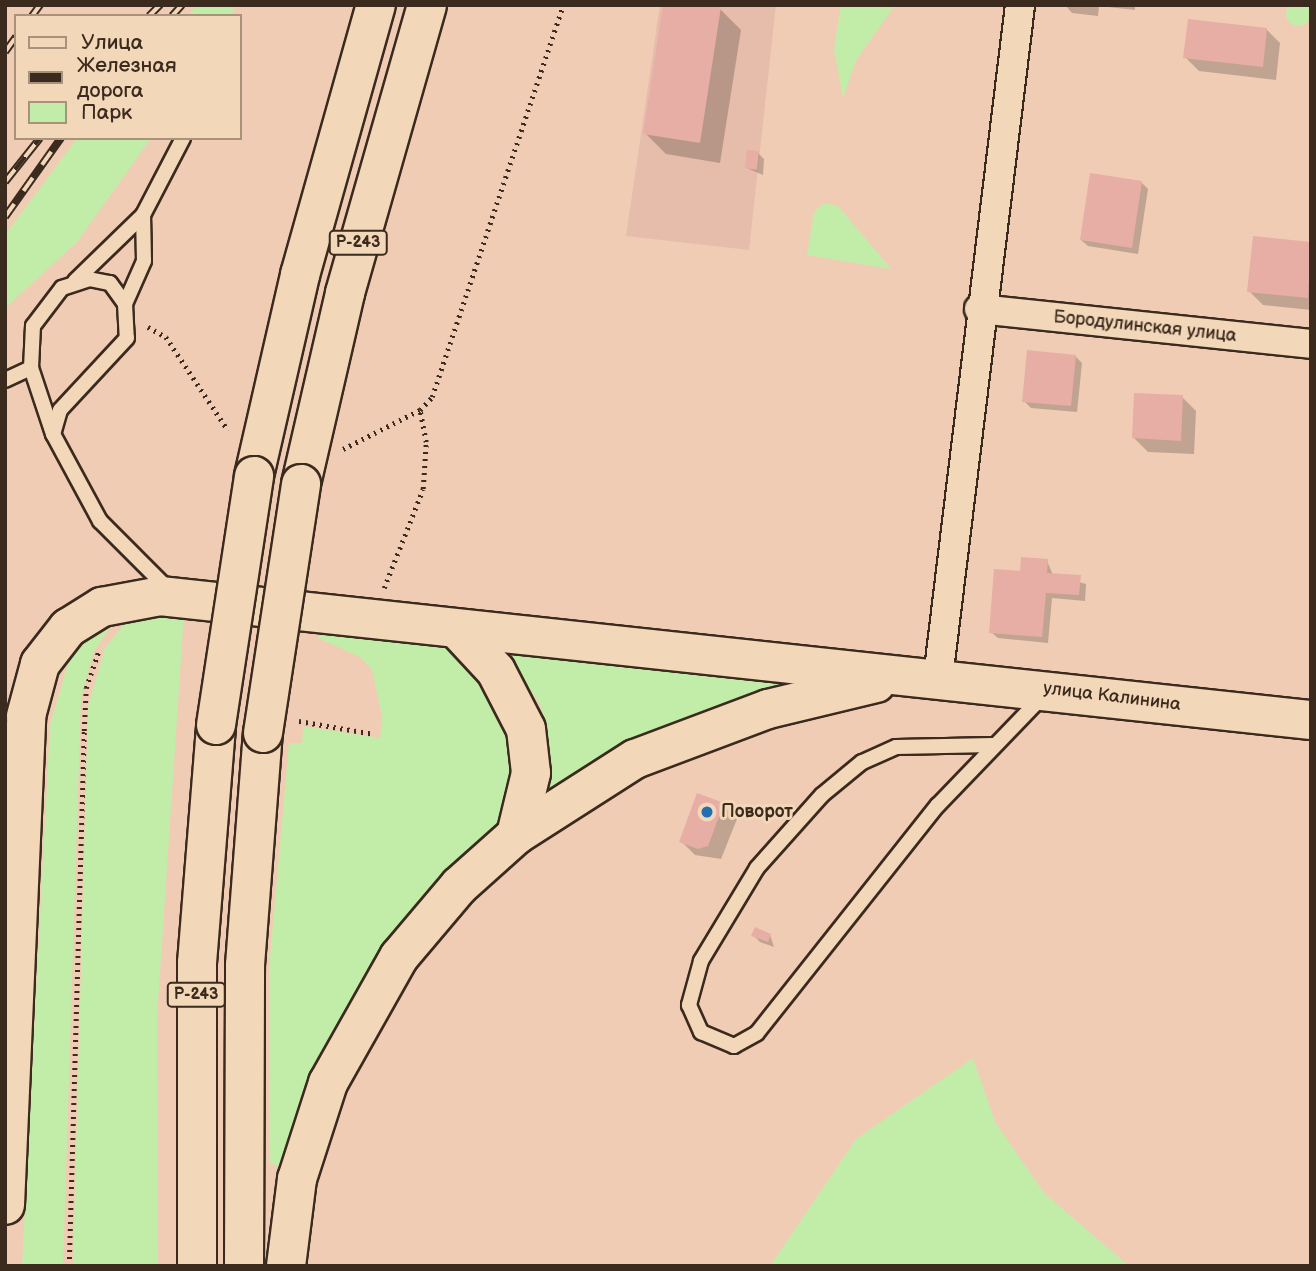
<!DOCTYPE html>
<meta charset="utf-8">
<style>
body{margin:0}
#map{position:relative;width:1316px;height:1271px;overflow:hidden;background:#f0ccb4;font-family:"Balsamiq Sans",sans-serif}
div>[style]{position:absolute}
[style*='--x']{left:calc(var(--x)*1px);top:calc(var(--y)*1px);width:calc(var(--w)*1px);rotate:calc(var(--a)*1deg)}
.built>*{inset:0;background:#e6bdaa}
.green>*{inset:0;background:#c2eda9}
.round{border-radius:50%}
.shadow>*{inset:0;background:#0003}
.building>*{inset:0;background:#e7aea5}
.path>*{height:4.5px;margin-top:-2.25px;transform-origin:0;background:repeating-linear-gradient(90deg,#3b2a1e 0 2px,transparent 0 7px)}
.roads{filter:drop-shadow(2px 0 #3b2a1e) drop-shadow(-2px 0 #3b2a1e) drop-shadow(0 2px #3b2a1e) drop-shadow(0 -2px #3b2a1e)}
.lane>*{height:14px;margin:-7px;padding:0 7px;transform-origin:7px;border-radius:7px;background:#f2d7b9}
.street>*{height:28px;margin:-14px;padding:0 14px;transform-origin:14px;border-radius:14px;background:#f2d7b9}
.secondary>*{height:38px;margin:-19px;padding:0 19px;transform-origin:19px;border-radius:19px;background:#f2d7b9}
.highway>*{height:38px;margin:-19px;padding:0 19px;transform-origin:19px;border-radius:19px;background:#f2d7b9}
.rail>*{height:8px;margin-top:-4px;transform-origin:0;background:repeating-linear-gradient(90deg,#f2d7b9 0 16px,#3b2a1e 0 32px);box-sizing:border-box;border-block:2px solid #3b2a1e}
.bridges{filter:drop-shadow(2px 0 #3b2a1e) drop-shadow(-2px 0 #3b2a1e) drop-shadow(0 2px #3b2a1e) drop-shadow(0 -2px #3b2a1e)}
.highway-bridge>*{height:38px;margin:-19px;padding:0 19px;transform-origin:19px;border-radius:19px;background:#f2d7b9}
.dots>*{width:19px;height:19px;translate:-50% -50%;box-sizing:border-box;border:4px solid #f2d7b9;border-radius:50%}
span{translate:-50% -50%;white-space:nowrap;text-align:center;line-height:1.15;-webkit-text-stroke:6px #f2d7b9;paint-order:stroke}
.shield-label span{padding:2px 5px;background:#f2d7b9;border:2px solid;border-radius:5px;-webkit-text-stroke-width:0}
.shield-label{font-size:16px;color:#3b2a1e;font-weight:700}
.street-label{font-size:18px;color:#3b2a1e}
.poi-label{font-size:18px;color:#3b2a1e;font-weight:700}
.left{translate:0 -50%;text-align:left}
.frame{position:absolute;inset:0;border:7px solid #3b2a1e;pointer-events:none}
.legend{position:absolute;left:14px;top:14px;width:228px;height:126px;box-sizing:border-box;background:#f2d7b9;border:2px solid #a9927b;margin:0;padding:9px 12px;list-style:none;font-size:21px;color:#3b2a1e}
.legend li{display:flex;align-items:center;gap:14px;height:35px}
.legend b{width:35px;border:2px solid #a9927b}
</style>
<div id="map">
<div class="built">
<i style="clip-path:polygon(660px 5px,776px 5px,749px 250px,626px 236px)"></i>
</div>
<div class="green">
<i class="round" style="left:1286px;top:2px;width:24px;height:24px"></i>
<i style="clip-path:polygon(198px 5px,237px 5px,229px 16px,187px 16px)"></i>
<i style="clip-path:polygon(841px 5px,895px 5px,856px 60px,843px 98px,834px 49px)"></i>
<i style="clip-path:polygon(77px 138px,151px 138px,77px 242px,5px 308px,5px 235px)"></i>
<i style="clip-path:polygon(824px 203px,838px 206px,891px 269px,807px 255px,814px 212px)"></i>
<i style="clip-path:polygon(184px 613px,157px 1017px,158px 1266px,73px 1266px,88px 706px,105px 648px,132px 614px)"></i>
<i style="clip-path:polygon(118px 615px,94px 651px,81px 697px,63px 1266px,22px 1266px,50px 725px,68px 663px,97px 626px)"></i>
<i style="clip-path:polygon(320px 628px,437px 639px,462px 649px,518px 746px,501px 825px,287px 1168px,269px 1163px,269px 968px,289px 743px,302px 743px,303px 726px,380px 738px,382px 716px,372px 670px,360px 657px,318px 638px)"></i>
<i style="clip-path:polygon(502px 647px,820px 678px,674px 722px,548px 792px,549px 748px,541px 706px)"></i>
<i style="clip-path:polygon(973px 1058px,995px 1122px,1044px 1193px,1129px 1266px,770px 1266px,856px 1139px)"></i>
</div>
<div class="shadow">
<i style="clip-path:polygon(665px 5px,720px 9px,741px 30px,720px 163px,666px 154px,645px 133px)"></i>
<i style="clip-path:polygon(1065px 5px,1135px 5px,1135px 10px,1099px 6px,1098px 16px,1072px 13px)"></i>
<i style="clip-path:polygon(1266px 29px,1280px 43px,1276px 80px,1199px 71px,1185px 57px)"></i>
<i style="clip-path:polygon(758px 153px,764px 159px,763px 175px,747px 168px)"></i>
<i style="clip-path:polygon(1141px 182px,1148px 189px,1138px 254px,1088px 246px,1081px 240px)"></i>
<i style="clip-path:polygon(1311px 243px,1311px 310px,1263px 305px,1249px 291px)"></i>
<i style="clip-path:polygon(1075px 356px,1082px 363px,1077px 412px,1031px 408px,1024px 401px)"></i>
<i style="clip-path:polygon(1182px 397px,1196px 411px,1194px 454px,1148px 452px,1134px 438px)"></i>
<i style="clip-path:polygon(1047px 561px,1053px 575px,1086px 584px,1085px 601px,1052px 598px,1048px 643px,998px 638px,991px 632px,1022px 573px)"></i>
<i style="clip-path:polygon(723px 805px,737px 819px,721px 859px,695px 855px,681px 841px)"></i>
<i style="clip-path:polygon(753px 935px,770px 935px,774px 947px,760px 942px)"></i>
</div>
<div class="building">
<i style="clip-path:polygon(663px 5px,721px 7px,700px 143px,643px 134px)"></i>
<i style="clip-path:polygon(1188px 19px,1267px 28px,1263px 67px,1183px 58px)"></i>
<i style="clip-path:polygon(747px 150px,759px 151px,757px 170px,745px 168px)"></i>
<i style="clip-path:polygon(1090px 173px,1142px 181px,1132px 248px,1080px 240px)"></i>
<i style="clip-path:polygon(1253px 236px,1311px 242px,1308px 298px,1247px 292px)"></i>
<i style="clip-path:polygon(1027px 350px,1076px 355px,1071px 406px,1022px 402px)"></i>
<i style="clip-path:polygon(1134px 393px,1183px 395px,1181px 441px,1132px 438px)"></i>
<i style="clip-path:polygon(1021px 557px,1048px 559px,1047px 573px,1081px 575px,1079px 595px,1046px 593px,1042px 637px,989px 633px,994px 569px,1020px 571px)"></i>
<i style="clip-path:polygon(697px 793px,724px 803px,708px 846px,698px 849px,679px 842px)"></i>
<i style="clip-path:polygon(755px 927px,771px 934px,768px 942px,751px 936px)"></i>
</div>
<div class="path">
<i style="--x:148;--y:327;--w:21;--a:29"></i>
<i style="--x:166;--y:337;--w:112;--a:56.3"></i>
<i style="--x:343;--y:449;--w:86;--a:-26.9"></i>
<i style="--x:384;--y:588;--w:106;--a:-68.5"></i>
<i style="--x:423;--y:489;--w:47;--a:-86.3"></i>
<i style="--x:426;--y:442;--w:33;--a:-101"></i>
<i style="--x:420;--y:410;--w:18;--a:-47"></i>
<i style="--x:432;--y:397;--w:413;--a:-71.5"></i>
<i style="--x:299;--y:721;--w:76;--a:9.8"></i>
<i style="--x:69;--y:1266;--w:535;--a:-88.39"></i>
<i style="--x:84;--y:731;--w:43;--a:-87.3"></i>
<i style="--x:86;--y:688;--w:40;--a:-71.1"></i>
</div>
<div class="roads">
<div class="lane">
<i style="--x:75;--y:281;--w:95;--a:-44.1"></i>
<i style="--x:143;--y:215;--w:87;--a:-62.5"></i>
<i style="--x:125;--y:304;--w:47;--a:-66.2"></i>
<i style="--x:144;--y:261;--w:46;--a:-91.2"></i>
<i style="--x:5;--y:380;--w:29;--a:-25"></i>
<i style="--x:53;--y:434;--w:70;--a:-108.4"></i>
<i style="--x:31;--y:368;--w:42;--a:-87.3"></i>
<i style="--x:33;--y:326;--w:48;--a:-52.7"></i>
<i style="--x:62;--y:288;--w:28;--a:-18"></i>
<i style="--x:89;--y:279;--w:21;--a:11"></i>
<i style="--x:110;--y:283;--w:26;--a:54"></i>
<i style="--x:125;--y:304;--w:34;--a:87"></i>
<i style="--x:127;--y:338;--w:98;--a:132.9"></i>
<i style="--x:60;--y:410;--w:25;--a:106"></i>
<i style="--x:53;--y:434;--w:99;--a:61.6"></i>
<i style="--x:100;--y:521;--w:95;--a:45"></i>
<i style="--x:993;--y:745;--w:97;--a:178.8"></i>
<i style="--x:896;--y:747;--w:37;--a:156"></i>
<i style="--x:862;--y:762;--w:52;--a:140.5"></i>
<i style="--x:822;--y:795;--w:98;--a:131.7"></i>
<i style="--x:757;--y:868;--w:109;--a:121.1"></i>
<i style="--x:701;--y:961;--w:46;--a:105.3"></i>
<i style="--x:689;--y:1005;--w:30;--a:66"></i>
<i style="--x:701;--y:1032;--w:36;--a:23"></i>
<i style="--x:734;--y:1046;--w:26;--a:-29"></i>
<i style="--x:757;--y:1033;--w:291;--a:-51.6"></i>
<i style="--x:938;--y:805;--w:149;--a:-46.1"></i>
</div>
<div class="street">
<i style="--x:979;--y:309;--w:334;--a:6"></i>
<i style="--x:938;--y:678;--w:678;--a:-83.05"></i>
</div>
<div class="secondary">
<i style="--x:459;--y:631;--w:54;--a:47.2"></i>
<i style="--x:496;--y:671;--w:65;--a:62.7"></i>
<i style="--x:526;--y:729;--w:44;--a:83.5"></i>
<i style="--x:531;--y:773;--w:64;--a:103.6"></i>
<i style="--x:5;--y:1205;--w:489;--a:-87.5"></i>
<i style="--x:26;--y:716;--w:54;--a:-74.9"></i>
<i style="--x:40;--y:664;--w:46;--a:-52.1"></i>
<i style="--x:68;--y:628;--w:40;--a:-32"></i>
<i style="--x:102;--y:607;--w:59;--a:-10.7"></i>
<i style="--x:160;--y:596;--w:1158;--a:6.15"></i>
<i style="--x:286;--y:1266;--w:88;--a:-82.8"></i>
<i style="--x:297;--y:1179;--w:101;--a:-72.1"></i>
<i style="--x:328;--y:1083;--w:145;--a:-60.6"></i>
<i style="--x:399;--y:957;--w:93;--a:-49.8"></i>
<i style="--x:459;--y:886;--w:76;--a:-41.8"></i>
<i style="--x:516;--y:835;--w:141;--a:-32.6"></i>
<i style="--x:635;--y:759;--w:142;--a:-20.6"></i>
<i style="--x:768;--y:709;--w:111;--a:-13.5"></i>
</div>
<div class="highway">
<i style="--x:254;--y:476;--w:206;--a:-77.1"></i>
<i style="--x:300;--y:275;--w:280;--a:-74.3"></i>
<i style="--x:301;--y:484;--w:196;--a:-77"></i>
<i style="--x:345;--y:293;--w:299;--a:-74.1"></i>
<i style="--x:197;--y:1266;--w:303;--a:-90"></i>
<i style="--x:197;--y:963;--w:239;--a:-85.4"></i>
<i style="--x:244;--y:1266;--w:301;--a:-89.8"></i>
<i style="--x:245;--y:965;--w:233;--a:-85.6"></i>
</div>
</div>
<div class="rail">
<i style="--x:32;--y:16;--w:14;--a:-54"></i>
<i style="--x:149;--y:16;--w:16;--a:-45"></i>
<i style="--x:172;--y:16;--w:15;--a:-48"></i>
<i style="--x:5;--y:52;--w:19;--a:-54"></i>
<i style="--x:5;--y:182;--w:56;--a:-51.5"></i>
<i style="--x:5;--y:217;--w:97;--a:-54.7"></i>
</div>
<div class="bridges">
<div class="highway-bridge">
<i style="--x:216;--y:725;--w:252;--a:-81.3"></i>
<i style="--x:263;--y:733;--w:252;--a:-81.3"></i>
</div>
</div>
<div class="dots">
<i style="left:707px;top:812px;background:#1f6fb2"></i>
</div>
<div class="shield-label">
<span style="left:358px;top:243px">Р-243</span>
<span style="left:196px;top:995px">Р-243</span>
</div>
<div class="street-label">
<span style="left:1145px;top:327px;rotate:6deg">Бородулинская улица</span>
<span style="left:1112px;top:697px;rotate:7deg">улица Калинина</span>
</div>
<div class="poi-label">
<span class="left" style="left:721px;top:812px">Поворот</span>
</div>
<div class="frame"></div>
<ul class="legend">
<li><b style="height:9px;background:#f2d7b9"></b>Улица</li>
<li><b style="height:9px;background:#3b2a1e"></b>Железная дорога</li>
<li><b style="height:19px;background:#c2eda9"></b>Парк</li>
</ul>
</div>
